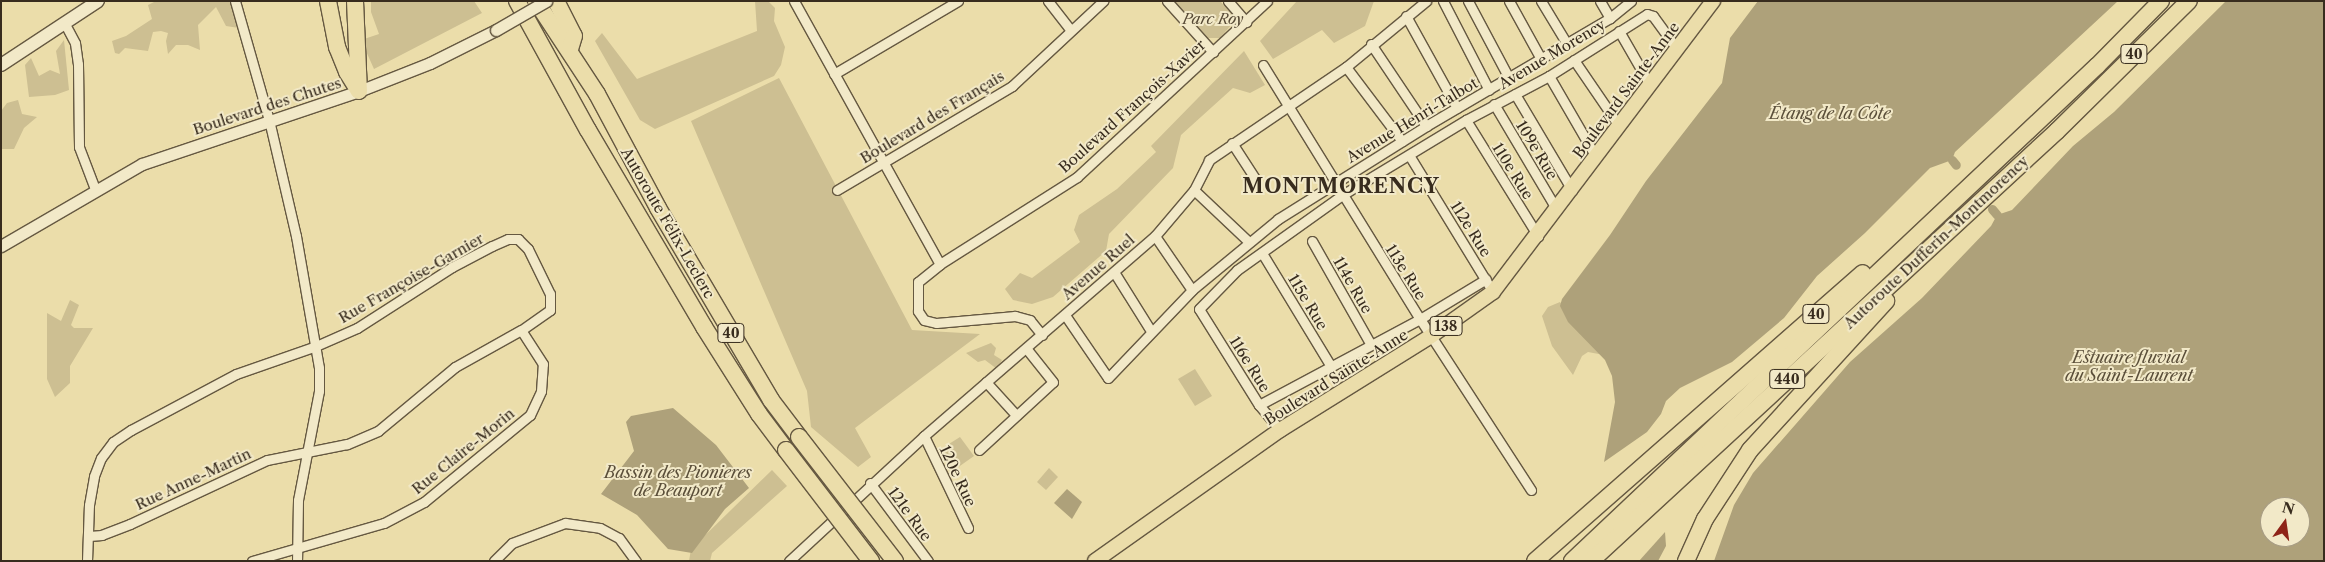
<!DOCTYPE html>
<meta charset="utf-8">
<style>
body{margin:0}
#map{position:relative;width:2325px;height:562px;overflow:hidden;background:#ebddaa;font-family:"Libre Caslon Text",serif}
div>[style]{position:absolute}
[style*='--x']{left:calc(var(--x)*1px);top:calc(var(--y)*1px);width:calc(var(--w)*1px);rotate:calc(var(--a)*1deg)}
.green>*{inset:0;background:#cdbf92}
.water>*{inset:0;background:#aea17a}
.canal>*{height:9px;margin:-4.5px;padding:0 4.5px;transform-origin:4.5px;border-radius:4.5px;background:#aea17a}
.roads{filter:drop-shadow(1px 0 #655841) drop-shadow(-1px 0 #655841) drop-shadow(0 1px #655841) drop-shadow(0 -1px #655841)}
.minor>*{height:9px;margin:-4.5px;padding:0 4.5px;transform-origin:4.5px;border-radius:4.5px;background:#f2e9c8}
.tertiary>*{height:11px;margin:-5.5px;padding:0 5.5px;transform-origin:5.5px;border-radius:5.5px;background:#f2e9c8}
.secondary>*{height:12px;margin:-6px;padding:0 6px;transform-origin:6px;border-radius:6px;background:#f2e9c8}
.primary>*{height:14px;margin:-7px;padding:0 7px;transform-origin:7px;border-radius:7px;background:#ebddaa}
.motorway>*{height:16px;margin:-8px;padding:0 8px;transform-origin:8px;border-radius:8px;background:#ebddaa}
.bridges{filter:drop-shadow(1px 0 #655841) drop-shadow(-1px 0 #655841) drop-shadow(0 1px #655841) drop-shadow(0 -1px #655841)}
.tertiary-bridge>*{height:11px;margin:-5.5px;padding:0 5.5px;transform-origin:5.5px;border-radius:5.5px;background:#f2e9c8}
.motorway-bridge>*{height:16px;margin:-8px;padding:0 8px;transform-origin:8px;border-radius:8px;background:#ebddaa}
span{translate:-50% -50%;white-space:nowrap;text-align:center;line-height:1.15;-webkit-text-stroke:4px #f2e9c8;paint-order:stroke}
.shield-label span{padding:1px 4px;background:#f2e9c8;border:1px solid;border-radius:4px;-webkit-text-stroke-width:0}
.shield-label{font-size:14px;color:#382c1e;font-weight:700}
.park-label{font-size:15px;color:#564935;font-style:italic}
.street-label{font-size:15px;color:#382c1e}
.water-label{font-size:16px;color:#5b4f3a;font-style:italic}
.district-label{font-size:20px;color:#382c1e;font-weight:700;letter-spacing:1px}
.frame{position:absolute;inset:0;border:2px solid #382c1e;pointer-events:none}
.north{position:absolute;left:2260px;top:497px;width:50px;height:50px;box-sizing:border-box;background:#f2e9c8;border:1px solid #a89d84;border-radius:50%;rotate:14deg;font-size:14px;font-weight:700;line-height:20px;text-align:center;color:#382c1e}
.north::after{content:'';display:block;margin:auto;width:18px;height:22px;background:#8f2418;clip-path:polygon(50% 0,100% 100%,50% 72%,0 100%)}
</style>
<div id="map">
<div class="green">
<i style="clip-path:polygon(156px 1px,230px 1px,239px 28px,226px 26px,216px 7px,198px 25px,200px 50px,188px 45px,176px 45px,168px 54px,166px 41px,168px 33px,161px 31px,153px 32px,148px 51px,125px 48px,119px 54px,115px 53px,112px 41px,126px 36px,152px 19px,148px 5px)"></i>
<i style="clip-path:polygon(371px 1px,474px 1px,482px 13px,374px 69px,361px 40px,379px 34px,371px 12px)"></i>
<i style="clip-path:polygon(755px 1px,768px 1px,775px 8px,774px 21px,785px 47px,781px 65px,774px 76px,655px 129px,640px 120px,595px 41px,602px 33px,637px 79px,757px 31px)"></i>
<i style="clip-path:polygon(1170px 1px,1220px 1px,1232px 14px,1232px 24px,1220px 38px,1205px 38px)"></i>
<i style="clip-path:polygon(1297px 1px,1374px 1px,1365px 26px,1334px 43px,1322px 30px,1273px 59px,1260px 41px)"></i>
<i style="clip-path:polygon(64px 40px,69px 90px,55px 95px,29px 97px,25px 65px,31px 58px,39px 76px,50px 70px,60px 74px,56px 51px)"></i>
<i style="clip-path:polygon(1244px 51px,1265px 85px,1250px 93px,1233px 88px,1181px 135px,1173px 168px,1109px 234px,1106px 251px,1053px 297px,1032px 304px,1013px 300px,1005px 289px,1020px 273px,1032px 278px,1080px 242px,1074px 230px,1079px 215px,1117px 189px,1156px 152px,1151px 146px)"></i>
<i style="clip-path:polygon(779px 78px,912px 330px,980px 334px,855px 428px,871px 457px,858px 467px,811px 427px,807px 391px,691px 121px)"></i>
<i style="clip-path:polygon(18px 100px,22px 114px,37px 117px,24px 128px,14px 149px,1px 149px,1px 111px,7px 103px)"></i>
<i style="clip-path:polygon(70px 300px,79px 305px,71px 325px,74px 328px,93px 328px,70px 366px,70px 383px,55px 397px,47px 379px,47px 313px,61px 321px)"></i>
<i style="clip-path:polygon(1560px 302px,1604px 355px,1588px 352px,1582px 356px,1573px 375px,1552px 346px,1542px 316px,1548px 307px)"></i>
<i style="clip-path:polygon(991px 343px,996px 348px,994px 355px,1002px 360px,997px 369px,985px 360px,978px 362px,966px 353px)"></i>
<i style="clip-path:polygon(1195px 369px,1212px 396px,1195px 406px,1178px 379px)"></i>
<i style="clip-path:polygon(960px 437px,974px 456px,950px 473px,941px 449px)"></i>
<i style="clip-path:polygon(1049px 468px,1058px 477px,1046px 490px,1037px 482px)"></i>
<i style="clip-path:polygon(772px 470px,787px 486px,712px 553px,710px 561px,689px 561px,691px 549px)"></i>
</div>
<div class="water">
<i style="clip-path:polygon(1758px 1px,2118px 1px,1955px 152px,1952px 160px,1930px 168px,1865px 233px,1817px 276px,1784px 318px,1732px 362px,1680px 388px,1666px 401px,1661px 414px,1647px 432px,1604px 462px,1615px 402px,1612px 376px,1605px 360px,1568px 322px,1560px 306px,1562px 299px,1610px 235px,1646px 181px,1722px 83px,1730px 38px)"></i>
<i style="clip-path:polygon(evenodd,2226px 1px,2324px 1px,2324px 561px,1714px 561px,1734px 505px,1753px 473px,1850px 362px,1922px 298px,1991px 226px,1997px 215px,2012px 210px,2073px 146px,2114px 112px,2226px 1px,2270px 507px,2300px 507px,2300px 537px,2270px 537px,2270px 507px)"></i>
<i style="clip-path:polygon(673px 408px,716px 445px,749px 488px,725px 509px,692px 553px,668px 549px,637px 515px,601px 494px,634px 451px,626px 422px,631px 416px)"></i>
<i style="clip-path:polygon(1067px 489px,1082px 502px,1072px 519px,1054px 503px)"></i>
<i style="clip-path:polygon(1665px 532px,1666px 546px,1658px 561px,1639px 561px)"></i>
</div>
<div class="canal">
<i style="--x:1952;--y:160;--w:6;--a:51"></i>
<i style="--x:1992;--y:209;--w:8;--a:50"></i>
</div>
<div class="roads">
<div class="minor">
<i style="--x:235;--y:1;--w:124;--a:74.1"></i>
<i style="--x:269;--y:120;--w:119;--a:76.9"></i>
<i style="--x:296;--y:236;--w:134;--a:80.1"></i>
<i style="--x:319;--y:368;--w:23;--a:90"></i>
<i style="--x:319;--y:391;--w:111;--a:100.9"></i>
<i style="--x:298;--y:500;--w:61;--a:90.9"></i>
<i style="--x:794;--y:1;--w:301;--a:61"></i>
<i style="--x:1048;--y:1;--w:37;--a:52"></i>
<i style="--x:1167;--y:1;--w:69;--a:48"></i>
<i style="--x:1228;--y:1;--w:28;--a:49"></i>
<i style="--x:1443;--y:1;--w:100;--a:62.7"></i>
<i style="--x:1468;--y:1;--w:87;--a:62"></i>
<i style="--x:1509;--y:1;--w:66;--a:61.1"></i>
<i style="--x:1541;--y:1;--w:50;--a:58.8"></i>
<i style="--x:1600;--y:1;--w:20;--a:60"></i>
<i style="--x:1406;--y:16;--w:105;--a:61"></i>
<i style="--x:65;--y:24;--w:21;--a:62"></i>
<i style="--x:75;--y:43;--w:21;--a:82"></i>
<i style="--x:78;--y:64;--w:83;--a:89.3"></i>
<i style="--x:79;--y:147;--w:45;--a:69.1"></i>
<i style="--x:1619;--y:31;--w:62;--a:60.1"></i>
<i style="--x:1371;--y:44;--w:99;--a:56.1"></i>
<i style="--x:1574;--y:60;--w:80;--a:55.7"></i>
<i style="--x:1263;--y:65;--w:299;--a:58.3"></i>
<i style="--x:1420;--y:319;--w:204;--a:57"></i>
<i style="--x:1346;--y:67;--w:93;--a:52.9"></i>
<i style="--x:834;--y:74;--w:144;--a:-30.5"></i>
<i style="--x:1549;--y:76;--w:94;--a:59.9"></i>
<i style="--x:1515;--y:94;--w:112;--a:59.3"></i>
<i style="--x:1494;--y:104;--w:123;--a:59.3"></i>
<i style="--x:1466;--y:120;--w:137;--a:58.2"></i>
<i style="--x:1232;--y:143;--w:44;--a:57"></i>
<i style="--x:1409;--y:155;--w:161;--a:58.5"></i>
<i style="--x:837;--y:190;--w:204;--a:-30.7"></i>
<i style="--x:1012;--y:86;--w:125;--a:-43"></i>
<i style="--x:1194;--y:190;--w:76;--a:43.4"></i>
<i style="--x:1155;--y:236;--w:65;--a:55.6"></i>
<i style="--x:1312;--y:241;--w:117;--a:60.4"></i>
<i style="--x:1262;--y:253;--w:131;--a:58.7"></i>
<i style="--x:1114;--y:272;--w:70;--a:57.9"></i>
<i style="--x:1065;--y:315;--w:76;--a:55.7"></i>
<i style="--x:1108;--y:378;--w:122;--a:-46.3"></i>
<i style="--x:1192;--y:290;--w:112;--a:-39.5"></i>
<i style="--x:1278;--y:219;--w:175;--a:-32.1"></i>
<i style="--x:1426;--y:126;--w:213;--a:-30.4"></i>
<i style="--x:1610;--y:18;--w:27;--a:-39"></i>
<i style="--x:1042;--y:335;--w:19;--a:-129"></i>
<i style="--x:1030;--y:320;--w:16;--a:-165"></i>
<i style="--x:1015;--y:316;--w:79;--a:174.9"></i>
<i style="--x:936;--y:323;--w:12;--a:-166"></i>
<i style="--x:924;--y:320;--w:11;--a:-124"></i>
<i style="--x:918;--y:311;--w:29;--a:-90"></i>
<i style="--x:918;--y:282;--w:28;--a:-39"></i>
<i style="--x:940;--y:264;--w:162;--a:-32.4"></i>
<i style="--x:1077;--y:177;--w:259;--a:-42.8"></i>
<i style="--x:986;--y:382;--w:45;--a:47.7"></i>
<i style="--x:1259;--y:405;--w:183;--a:-28.1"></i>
<i style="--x:1420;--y:319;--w:77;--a:-31.2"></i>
<i style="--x:1280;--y:430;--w:33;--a:-130"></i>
<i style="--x:1259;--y:405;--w:113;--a:-122"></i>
<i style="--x:1199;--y:309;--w:54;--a:-45.7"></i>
<i style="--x:1237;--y:270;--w:129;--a:-35.5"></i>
<i style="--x:1342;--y:195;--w:145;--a:-31.2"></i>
<i style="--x:1466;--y:120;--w:94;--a:-27.9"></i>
<i style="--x:1549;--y:76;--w:116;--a:-32.3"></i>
<i style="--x:1647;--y:14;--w:6;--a:18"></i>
<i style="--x:1653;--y:16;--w:41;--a:54"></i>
<i style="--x:924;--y:436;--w:102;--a:64.4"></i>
<i style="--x:979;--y:450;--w:100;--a:-42.6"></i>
<i style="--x:1053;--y:382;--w:43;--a:-128.5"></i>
<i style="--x:870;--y:483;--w:97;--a:53.4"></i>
<i style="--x:87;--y:561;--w:56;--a:-88"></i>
<i style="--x:89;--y:505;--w:29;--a:-80"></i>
<i style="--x:94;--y:476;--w:19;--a:-69"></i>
<i style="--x:101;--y:458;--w:20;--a:-53"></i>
<i style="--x:113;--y:442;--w:22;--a:-34"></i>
<i style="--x:131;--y:430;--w:119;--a:-28.1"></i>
<i style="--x:236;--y:374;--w:85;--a:-19.3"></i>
<i style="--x:316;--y:346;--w:45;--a:-23.7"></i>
<i style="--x:357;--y:328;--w:113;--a:-32.7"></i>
<i style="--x:452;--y:267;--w:45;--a:-27.7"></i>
<i style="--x:492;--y:246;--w:17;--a:-24"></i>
<i style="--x:508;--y:239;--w:10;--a:0"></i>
<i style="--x:518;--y:239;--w:14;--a:45"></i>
<i style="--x:528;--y:249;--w:50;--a:63.9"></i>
<i style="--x:550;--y:294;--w:16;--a:90"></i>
<i style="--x:550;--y:310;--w:35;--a:145"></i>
<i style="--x:521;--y:330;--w:76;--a:150.7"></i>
<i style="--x:455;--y:367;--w:100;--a:140.3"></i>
<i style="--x:378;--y:431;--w:34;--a:157"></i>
<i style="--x:347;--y:444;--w:82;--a:168.7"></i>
<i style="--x:267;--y:460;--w:151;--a:155"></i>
<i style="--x:130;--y:524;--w:30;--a:159"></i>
<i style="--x:102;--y:535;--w:13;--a:176"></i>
<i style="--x:252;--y:561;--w:137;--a:-16.1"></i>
<i style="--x:384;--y:523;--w:45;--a:-27.7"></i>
<i style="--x:424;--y:502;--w:137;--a:-39.4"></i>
<i style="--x:530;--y:415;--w:26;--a:-65"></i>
<i style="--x:541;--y:391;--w:27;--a:-86"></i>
<i style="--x:543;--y:364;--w:40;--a:-122.9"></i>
<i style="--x:494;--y:561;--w:25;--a:-45"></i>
<i style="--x:512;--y:543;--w:57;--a:-20.7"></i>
<i style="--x:565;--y:523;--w:35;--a:8"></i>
<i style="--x:600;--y:528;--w:21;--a:28"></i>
<i style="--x:619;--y:538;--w:29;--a:54"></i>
<i style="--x:789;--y:561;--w:184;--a:-42.8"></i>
<i style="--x:924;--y:436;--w:306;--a:-40.9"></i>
<i style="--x:1155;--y:236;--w:60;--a:-49.7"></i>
<i style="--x:1194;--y:190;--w:34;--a:-63"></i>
<i style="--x:1209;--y:160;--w:166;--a:-34.2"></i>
<i style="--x:1346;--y:67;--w:104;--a:-39.5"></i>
</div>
<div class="tertiary">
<i style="--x:1;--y:246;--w:163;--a:-30.2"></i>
<i style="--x:142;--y:164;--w:229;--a:-18.6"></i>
<i style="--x:359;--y:91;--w:76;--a:-21.5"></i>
<i style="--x:430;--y:63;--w:74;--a:-26.6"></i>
</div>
<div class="secondary">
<i style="--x:1;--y:65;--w:116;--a:-33.4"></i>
</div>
<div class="primary">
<i style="--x:1095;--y:561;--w:227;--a:-35.3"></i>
<i style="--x:1280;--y:430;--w:178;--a:-31.9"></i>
<i style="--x:1431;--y:336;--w:76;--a:-35.4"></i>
<i style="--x:1493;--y:292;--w:365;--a:-52.9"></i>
</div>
<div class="motorway">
<i style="--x:328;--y:1;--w:47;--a:78.9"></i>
<i style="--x:337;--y:47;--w:27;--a:68"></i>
<i style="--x:347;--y:72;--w:22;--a:58"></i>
<i style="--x:355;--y:1;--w:90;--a:87.5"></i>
<i style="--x:517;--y:1;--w:147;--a:61.2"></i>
<i style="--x:588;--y:130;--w:229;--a:59.5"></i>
<i style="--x:704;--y:327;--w:103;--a:57.7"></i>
<i style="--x:759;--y:414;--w:45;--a:53.1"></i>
<i style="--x:536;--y:1;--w:111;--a:56.7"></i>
<i style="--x:597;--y:94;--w:129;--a:61.8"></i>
<i style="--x:658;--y:208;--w:223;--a:59.5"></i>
<i style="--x:771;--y:400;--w:46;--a:52.9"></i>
<i style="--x:556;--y:1;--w:39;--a:63"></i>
<i style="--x:574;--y:36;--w:14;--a:107"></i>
<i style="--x:1535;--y:561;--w:436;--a:-41.3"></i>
<i style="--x:1572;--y:561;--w:722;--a:-43.32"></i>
<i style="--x:2097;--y:66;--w:91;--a:-45.4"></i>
<i style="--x:1591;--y:561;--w:634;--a:-42.7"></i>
<i style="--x:2057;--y:131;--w:185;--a:-44.6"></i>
<i style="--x:1686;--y:561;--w:46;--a:-65.7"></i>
<i style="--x:1705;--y:519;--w:82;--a:-56.9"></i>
<i style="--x:1750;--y:450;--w:202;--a:-47.6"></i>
</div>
</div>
<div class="bridges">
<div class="tertiary-bridge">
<i style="--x:496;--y:30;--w:58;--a:-30.1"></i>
</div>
<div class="motorway-bridge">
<i style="--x:799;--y:437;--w:157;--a:52.3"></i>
<i style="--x:786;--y:450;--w:140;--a:52.6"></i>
</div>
</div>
<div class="shield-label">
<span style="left:2134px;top:54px">40</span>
<span style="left:1816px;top:314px">40</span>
<span style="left:1446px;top:326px">138</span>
<span style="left:731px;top:333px">40</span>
<span style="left:1787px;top:379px">440</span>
</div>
<div class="park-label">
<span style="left:1213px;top:19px">Parc Roy</span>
</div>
<div class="street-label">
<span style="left:1552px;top:54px;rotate:-31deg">Avenue Morency</span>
<span style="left:1626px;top:90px;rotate:-53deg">Boulevard Sainte-Anne</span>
<span style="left:267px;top:106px;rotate:-18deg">Boulevard des Chutes</span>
<span style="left:1132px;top:106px;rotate:-42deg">Boulevard François-Xavier</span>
<span style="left:932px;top:117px;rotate:-31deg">Boulevard des Français</span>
<span style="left:1412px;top:120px;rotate:-31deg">Avenue Henri-Talbot</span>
<span style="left:1537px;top:150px;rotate:59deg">109e Rue</span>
<span style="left:1513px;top:171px;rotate:58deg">110e Rue</span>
<span style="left:668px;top:223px;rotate:60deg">Autoroute Félix-Leclerc</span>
<span style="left:1471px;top:229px;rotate:58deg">112e Rue</span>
<span style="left:1936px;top:242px;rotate:-43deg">Autoroute Dufferin-Montmorency</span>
<span style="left:1098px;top:267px;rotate:-41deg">Avenue Ruel</span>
<span style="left:1406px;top:272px;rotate:58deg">113e Rue</span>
<span style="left:411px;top:278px;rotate:-30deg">Rue Françoise-Garnier</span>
<span style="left:1353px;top:285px;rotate:60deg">114e Rue</span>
<span style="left:1308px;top:302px;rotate:59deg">115e Rue</span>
<span style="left:1250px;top:364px;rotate:58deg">116e Rue</span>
<span style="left:1336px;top:377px;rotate:-32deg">Boulevard Sainte-Anne</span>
<span style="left:463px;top:451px;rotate:-39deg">Rue Claire-Morin</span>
<span style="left:958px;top:476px;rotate:65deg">120e Rue</span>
<span style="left:193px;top:479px;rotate:-25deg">Rue Anne-Martin</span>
<span style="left:910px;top:514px;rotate:54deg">121e Rue</span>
</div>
<div class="water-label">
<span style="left:1830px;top:113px">Étang de la Côte</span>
<span style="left:2129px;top:366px">Estuaire fluvial<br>du Saint-Laurent</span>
<span style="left:678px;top:481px">Bassin des Pionieres<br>de Beauport</span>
</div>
<div class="district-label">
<span style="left:1341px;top:186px">MONTMORENCY</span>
</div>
<div class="frame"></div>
<div class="north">N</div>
</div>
